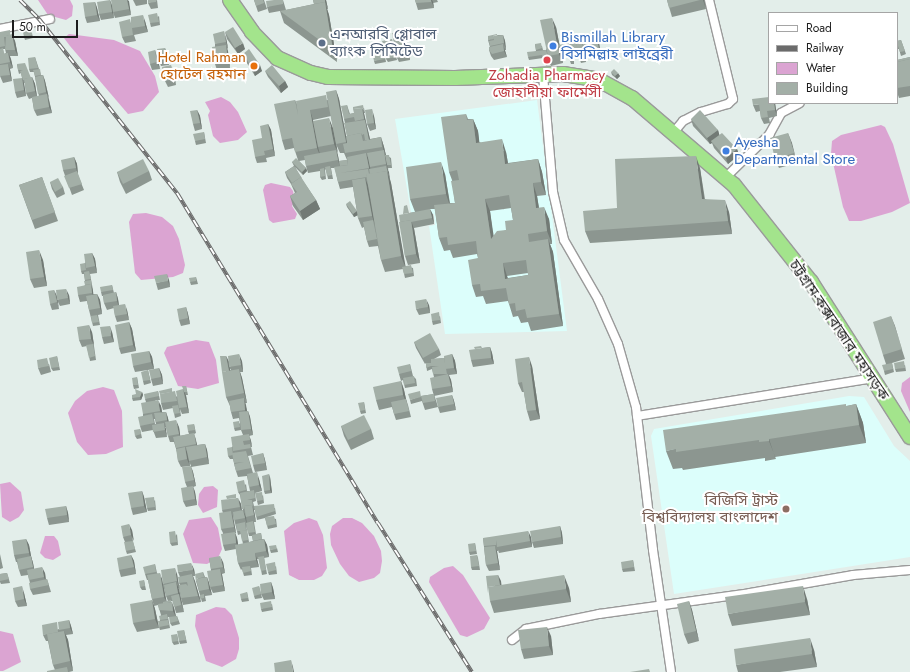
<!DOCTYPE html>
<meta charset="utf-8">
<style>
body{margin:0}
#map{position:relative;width:910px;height:672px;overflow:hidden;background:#e3eeea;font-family:Jost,"Noto Sans Bengali",sans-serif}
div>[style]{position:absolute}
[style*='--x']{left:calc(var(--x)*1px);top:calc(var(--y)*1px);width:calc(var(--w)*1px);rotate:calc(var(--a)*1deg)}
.education>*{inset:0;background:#dcfefb}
.water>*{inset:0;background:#dba4d2}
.roads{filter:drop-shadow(1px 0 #9a9a9a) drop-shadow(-1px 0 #9a9a9a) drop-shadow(0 1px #9a9a9a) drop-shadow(0 -1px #9a9a9a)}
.street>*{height:8px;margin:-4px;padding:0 4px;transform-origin:4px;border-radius:4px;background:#fff}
.highway>*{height:14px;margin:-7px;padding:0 7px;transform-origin:7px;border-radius:7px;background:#a3e48c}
.rail>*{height:4px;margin-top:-2px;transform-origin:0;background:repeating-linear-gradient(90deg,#fff 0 8px,#6b6b6b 0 16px);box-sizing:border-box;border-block:1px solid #6b6b6b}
.wall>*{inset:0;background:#8c9690}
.shaded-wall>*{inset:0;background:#727a75}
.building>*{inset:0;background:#a3afa7}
.dots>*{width:11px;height:11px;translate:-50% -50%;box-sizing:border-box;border:2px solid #fff;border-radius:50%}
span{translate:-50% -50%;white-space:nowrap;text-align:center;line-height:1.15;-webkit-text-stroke:4px #fff;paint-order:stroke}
.service-label{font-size:15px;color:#4e5e75}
.left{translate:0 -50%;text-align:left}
.shop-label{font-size:15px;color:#366cbe}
.food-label{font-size:15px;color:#c56008}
.right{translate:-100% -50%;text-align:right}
.health-label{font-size:15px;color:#be3a42}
.street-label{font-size:15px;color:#1d1d1d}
.education-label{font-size:15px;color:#785e54}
.legend{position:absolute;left:768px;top:12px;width:130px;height:92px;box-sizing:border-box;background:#fff;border:1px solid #a5a5a5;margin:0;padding:5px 7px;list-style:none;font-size:12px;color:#1d1d1d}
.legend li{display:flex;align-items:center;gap:8px;height:20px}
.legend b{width:20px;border:1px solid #a5a5a5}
.scale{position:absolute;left:12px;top:20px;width:66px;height:18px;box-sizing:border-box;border:2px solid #1d1d1d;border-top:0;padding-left:5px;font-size:12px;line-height:14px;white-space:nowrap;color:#1d1d1d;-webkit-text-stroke:3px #fff;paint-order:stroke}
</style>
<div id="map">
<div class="education">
<i style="clip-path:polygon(537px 100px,567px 331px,445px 334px,429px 226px,435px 225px,434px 214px,412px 218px,395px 119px)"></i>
<i style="clip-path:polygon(849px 396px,864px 397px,894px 446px,910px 461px,910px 557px,674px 594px,651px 436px,654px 429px)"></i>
</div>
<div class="water">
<i style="clip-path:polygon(38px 0,70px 0,73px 6px,72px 16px,66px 20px,48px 15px)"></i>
<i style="clip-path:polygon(69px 34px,114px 40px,140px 51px,155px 76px,159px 92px,143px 111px,128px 114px,70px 46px,64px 38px)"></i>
<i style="clip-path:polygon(221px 97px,230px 102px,238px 112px,247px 132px,238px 140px,220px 143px,213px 136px,208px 115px,210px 111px,205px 102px)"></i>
<i style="clip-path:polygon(881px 125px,885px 127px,893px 144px,910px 203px,892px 212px,861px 221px,849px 221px,843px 207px,831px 154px,832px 141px,841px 135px)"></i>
<i style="clip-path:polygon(271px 183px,290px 187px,293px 191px,295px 201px,292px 206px,297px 214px,295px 219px,273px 223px,269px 220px,263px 190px,265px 185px)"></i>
<i style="clip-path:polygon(146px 213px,162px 217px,173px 226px,179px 239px,185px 265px,183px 273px,173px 277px,141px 280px,135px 273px,129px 222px,133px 214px)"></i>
<i style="clip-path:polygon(196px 340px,209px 342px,216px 360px,219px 383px,198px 389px,178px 386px,164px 353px,167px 347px)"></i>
<i style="clip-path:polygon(910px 377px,910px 412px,901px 391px,902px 383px)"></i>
<i style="clip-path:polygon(103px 387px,114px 390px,122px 411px,123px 447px,106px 454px,88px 455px,77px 442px,68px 413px,75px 401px,87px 391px)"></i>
<i style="clip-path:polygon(10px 482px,21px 492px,24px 510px,19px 517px,10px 522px,2px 517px,0 484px)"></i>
<i style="clip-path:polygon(213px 486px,218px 490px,217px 507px,203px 513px,198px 505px,199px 494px,204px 487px)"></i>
<i style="clip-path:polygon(211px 517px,218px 528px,222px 549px,218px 558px,207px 564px,193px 563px,183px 534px,189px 520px)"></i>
<i style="clip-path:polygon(309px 518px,317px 521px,323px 535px,327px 568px,322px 576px,314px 580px,299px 580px,289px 575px,284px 531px,294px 523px)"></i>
<i style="clip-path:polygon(343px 518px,352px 518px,362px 523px,374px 536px,381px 551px,382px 561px,380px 573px,374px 578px,359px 582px,349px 576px,340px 564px,331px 545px,330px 534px,332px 526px)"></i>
<i style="clip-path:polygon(45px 536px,54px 536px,58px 541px,61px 555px,53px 560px,45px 558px,40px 553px)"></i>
<i style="clip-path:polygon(453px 566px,463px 575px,490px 618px,484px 629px,467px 637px,460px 635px,429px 582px,430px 577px,444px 568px)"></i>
<i style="clip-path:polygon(216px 607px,225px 608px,232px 615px,239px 638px,239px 649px,236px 659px,222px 667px,206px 661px,195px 626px,196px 615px)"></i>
<i style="clip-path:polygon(0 631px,13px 634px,21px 662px,3px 671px,0 671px)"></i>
</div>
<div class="roads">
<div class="street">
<i style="--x:0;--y:29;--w:51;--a:-11.3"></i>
<i style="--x:543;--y:75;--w:117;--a:85.1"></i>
<i style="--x:553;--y:192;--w:49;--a:77.1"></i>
<i style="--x:564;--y:240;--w:68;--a:60"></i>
<i style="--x:598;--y:299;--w:49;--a:66"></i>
<i style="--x:618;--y:344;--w:66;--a:74.1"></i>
<i style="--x:636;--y:407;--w:144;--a:83.2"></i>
<i style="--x:653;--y:550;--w:123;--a:81.6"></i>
<i style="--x:673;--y:133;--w:16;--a:-50"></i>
<i style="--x:683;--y:121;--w:20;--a:-27"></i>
<i style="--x:701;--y:112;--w:28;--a:-17"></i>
<i style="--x:728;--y:104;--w:7;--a:-45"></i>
<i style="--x:733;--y:99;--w:102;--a:-103.6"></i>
<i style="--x:725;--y:178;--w:62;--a:-44.3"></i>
<i style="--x:769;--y:135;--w:25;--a:-61"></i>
<i style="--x:781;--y:113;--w:21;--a:-28"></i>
<i style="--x:637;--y:416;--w:239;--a:-9.1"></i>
<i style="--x:512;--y:640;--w:18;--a:-38"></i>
<i style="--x:526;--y:629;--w:75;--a:-11.6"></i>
<i style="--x:599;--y:614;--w:152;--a:-7.9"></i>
<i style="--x:750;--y:593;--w:105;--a:-9.9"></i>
<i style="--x:853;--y:575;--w:57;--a:-5"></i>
</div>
<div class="highway">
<i style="--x:230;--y:0;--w:39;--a:55"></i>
<i style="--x:252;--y:32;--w:36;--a:46"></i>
<i style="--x:277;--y:58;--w:37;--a:24"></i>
<i style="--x:311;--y:73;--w:17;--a:13"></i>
<i style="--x:328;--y:77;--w:127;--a:0.5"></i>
<i style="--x:455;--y:78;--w:108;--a:-2.1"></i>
<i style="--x:563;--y:74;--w:36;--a:9"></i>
<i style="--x:599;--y:80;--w:38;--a:29"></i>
<i style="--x:632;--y:98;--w:134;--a:40.5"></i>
<i style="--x:734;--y:185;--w:124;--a:51.6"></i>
<i style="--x:811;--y:282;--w:184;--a:57.4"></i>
</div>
</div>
<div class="rail">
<i style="--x:20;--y:0;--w:27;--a:45"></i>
<i style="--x:39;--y:19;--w:222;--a:51.6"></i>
<i style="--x:177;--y:193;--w:386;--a:58.7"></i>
<i style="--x:378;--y:523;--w:176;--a:57.8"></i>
</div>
<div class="wall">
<i style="clip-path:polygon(110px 0,112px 5px,128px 0,131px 15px,115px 18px,113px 12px,114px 18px,101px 20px,99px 14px)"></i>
<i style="clip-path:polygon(133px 0,147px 0,147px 4px,136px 6px)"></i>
<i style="clip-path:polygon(157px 0,158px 8px,151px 9px,148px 3px)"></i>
<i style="clip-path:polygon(254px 0,264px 0,267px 9px,258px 12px)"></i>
<i style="clip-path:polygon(283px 0,286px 10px,314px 4px,313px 0,326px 0,328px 9px,327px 9px,329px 15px,337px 62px,284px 23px,280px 11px,269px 13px,267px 7px)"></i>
<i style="clip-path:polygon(415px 0,437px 0,438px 2px,433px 3px,433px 2px,434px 8px,418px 10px)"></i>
<i style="clip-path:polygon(667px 0,704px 0,706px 9px,672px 17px)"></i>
<i style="clip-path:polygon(95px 2px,97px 8px,100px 21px,87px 23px,85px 17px)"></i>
<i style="clip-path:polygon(159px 16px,160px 25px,151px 27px,150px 23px)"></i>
<i style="clip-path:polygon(145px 21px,148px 32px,134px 35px,136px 41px,125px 43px,122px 37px,131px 22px)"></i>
<i style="clip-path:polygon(556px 27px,563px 63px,551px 66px,550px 64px,551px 65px,546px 66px,543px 58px,529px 60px,528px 57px,536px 51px,535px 44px,542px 46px,543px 50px,546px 50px)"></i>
<i style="clip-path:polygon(403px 31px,405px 37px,410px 60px,399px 62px,396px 56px)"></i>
<i style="clip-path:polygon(evenodd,0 32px,11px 35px,15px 41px,18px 56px,10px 56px,13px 68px,10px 69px,12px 81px,3px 83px,0 76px,0 32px,3px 49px,5px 49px,6px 53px,4px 54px,3px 49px)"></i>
<i style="clip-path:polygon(225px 32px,245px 49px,238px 54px,227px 39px)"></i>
<i style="clip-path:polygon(32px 33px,33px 38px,25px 40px,24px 37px)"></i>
<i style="clip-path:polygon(498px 35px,503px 35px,505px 41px,506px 50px,505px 50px,507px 57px,494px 60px,491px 56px,489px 50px,490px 47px,488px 40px)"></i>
<i style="clip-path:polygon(598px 36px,601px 56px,593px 57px,592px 54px,592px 55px,586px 56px,585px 53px,588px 41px,588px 40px)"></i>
<i style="clip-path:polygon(226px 38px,228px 48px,227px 49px,230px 68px,217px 70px,215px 64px,215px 44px)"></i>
<i style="clip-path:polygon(392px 39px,394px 49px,385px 51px,384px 48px)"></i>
<i style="clip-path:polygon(582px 40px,584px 47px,586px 62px,581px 63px,578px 54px,562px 57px,561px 54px,576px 42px)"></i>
<i style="clip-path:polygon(901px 40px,906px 54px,901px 56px,899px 49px,897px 49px,897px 41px)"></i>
<i style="clip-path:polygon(165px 48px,167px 54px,169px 65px,161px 66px,159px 60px)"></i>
<i style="clip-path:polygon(394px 49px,397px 60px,388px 62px,386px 59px)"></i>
<i style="clip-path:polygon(155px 50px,157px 57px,160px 69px,152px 70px,150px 64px)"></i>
<i style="clip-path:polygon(243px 54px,262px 71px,255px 76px,245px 60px)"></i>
<i style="clip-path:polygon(35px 57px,41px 75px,43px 75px,45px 81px,52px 113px,37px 116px,34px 110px,32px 98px,29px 99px,26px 93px,25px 83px,24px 83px,26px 96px,17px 98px,15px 92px,22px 78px,21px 73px,19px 74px,18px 70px,17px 64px,31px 78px,32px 77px,35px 84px,37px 96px,39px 96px,34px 72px,30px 72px,29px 69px)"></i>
<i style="clip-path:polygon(385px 57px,386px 62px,375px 64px,374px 61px)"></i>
<i style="clip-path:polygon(910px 57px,910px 96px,899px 98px,897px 92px,897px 60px)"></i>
<i style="clip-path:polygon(574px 59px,574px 64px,571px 64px,570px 61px)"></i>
<i style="clip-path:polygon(173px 71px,176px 85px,168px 87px,165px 81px)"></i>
<i style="clip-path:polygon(265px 71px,285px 81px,288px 87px,281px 93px,268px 77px)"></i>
<i style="clip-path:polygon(611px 72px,620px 76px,617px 79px,612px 75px)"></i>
<i style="clip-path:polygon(evenodd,336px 90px,339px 99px,346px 136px,347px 136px,345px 123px,344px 119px,347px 105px,350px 114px,354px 113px,364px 108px,365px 113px,364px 113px,370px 139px,381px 137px,384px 147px,386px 155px,391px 158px,392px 168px,388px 168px,388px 171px,391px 183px,405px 266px,413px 268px,414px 276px,405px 278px,403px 269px,385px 272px,381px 260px,378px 246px,369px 247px,367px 241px,364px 227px,362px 228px,358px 218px,353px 187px,340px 189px,338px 182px,335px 168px,331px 168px,333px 179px,328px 179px,326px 169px,325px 170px,326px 179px,322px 180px,320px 177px,320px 171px,308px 173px,306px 166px,305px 160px,299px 161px,306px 168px,307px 171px,303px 175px,295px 167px,303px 181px,316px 200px,320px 209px,303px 220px,293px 206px,290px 196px,295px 193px,291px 184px,287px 178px,285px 172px,294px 166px,292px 162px,298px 160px,294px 148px,285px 150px,282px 140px,295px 100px,297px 104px,328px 100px,336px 90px,331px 116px,336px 144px,340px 153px,344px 153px,347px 160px,339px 161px,333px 128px,313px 121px,313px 120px,331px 116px)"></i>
<i style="clip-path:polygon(769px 103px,775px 103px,777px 116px,769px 118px,770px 123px,764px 124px,761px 118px,760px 111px,756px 112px,753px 105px)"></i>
<i style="clip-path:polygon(197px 110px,200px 116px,202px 129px,195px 131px,193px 124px)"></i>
<i style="clip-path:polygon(evenodd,466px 114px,468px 119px,473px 119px,478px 131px,479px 142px,506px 152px,508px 163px,538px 159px,542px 172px,546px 195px,537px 196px,539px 208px,549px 219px,552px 244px,550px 244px,553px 252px,563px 326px,531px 331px,528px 322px,521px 323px,518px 316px,513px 317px,509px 304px,508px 301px,486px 304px,483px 296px,476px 297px,472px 285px,478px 258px,477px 254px,453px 258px,450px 250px,444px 251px,439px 238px,435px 209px,430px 209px,433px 215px,434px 224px,414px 228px,420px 263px,408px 265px,405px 256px,400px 222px,409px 213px,415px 212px,410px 199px,445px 174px,450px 203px,455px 203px,452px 180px,449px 172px,466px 114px,511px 208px,513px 220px,506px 230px,493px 236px,490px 211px,511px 208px,466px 114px,528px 273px,528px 275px,508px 278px,507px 276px,528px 273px)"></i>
<i style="clip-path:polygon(374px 116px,376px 129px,370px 131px,367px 124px)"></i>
<i style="clip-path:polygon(691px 119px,718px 130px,719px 135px,737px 149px,739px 155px,728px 164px,714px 148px,712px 143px,710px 144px,693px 126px)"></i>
<i style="clip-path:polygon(268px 124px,271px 130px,275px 156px,266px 158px,267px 162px,257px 163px,255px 157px)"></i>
<i style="clip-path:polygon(204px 132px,206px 143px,196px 145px,195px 141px)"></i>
<i style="clip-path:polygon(788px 133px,797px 163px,779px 168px,775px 159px)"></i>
<i style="clip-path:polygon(74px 157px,77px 164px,78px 175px,84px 190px,72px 195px,63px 170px)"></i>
<i style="clip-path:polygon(700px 168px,705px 199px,729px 212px,732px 234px,590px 243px,585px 231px,617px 208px)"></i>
<i style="clip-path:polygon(149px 171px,152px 180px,126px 194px,120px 182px,117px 172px)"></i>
<i style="clip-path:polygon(42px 177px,58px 221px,35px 229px,19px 185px)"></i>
<i style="clip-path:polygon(50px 182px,63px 187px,65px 194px,57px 198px,52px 189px)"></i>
<i style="clip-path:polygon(346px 204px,357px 211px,358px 215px,354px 217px,347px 207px)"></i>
<i style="clip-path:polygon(92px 253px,95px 259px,97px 273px,90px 274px,93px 290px,93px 294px,97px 294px,100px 300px,102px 314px,98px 315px,100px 325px,93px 326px,89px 310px,87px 301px,80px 302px,78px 295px,85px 285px,85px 281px,84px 274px,82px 274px,81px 271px,85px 263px)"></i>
<i style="clip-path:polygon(43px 260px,47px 286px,34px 288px,30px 279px)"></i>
<i style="clip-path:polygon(196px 277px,198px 284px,191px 285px,190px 282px)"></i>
<i style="clip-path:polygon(169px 280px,170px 287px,158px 290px,156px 283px)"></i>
<i style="clip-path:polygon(112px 285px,114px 293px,116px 292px,118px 299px,119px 305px,127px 310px,129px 320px,117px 322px,115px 316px,114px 308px,107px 310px,104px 303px,103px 296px,102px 296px,101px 292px)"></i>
<i style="clip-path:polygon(54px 290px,59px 309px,52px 310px,50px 304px)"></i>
<i style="clip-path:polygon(69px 295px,70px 304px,60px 306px,57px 300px)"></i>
<i style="clip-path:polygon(429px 305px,430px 313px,419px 315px,416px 309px)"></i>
<i style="clip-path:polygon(186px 307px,188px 314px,190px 324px,181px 326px,179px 320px)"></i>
<i style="clip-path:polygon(440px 316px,441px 323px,433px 325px,432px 321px)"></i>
<i style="clip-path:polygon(891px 316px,905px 359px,892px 363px,894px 372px,885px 375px,884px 371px,886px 364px,883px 355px)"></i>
<i style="clip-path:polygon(129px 322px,132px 329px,136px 351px,121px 354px,119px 348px)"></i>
<i style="clip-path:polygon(92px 332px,96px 360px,90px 361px,87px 346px,82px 347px,79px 340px)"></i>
<i style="clip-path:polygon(112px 332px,114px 342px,104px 344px,102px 337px)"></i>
<i style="clip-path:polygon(414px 342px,439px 349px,441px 355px,434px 359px,444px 358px,452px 354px,455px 361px,457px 374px,449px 375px,451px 380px,453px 392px,434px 396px,432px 389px,434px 377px,432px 369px,427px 371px,426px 363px,425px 364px,416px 348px)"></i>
<i style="clip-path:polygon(490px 347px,492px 353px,494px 364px,473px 367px,471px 360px,482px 348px)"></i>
<i style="clip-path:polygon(149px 351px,152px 357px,154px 369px,135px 372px,133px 366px)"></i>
<i style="clip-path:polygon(57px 356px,60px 370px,53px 371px,51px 368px)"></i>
<i style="clip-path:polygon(evenodd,226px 356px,229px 362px,230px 370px,231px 370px,229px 367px,242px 361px,243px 372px,240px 372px,242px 378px,247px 403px,245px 403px,247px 411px,248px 411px,250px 417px,253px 435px,249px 436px,251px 441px,252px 447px,251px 447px,253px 455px,248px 456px,253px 473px,259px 479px,262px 491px,255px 493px,256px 501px,253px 502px,254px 506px,275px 508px,276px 514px,267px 517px,276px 519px,277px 527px,268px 529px,265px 518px,257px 520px,255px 510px,254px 510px,256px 522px,254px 522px,256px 534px,261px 533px,262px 539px,264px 539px,267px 545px,269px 557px,264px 558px,267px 574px,262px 575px,259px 559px,257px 559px,259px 567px,251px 568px,252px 575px,244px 576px,242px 569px,241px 570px,238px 563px,236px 549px,225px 551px,223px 545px,223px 533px,221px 529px,223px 513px,222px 510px,237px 498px,241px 504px,242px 510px,243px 510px,240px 495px,238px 492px,246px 484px,247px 491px,250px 491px,247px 476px,238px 477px,236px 471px,233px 459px,230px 459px,228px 456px,232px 447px,243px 435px,241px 430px,235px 431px,234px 428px,240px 423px,239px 418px,233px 419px,231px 412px,230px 406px,226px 397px,226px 356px,233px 515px,238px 535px,241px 534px,243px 544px,238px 545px,237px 538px,235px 533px,236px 533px,233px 515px,226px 356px,246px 525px,249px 536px,252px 536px,253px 541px,249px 542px,246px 525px)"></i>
<i style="clip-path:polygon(49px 364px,51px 372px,41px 375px,38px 368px)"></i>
<i style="clip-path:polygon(410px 364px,413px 376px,416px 379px,417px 386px,405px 388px,403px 380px,401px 381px,399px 374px)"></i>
<i style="clip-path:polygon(905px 365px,906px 371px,896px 372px,895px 369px)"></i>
<i style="clip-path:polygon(532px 366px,540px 419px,530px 421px,527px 411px,524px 392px,522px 392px,518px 383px)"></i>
<i style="clip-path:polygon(159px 368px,162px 375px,163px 384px,153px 386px,151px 379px)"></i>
<i style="clip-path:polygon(148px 370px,151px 383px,144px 385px,143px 381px)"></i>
<i style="clip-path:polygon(137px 377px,139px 388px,134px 389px,133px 385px)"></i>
<i style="clip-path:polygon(401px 381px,404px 390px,406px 399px,408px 405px,411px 417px,396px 420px,394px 414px,392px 407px,379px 410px,376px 400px)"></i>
<i style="clip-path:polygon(186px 386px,188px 395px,186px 395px,189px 413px,182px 414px,180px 409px,181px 416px,175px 418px,173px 408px,163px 410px,161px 403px,173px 392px,177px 397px)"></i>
<i style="clip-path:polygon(evenodd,158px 391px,160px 400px,155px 400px,161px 406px,162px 412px,166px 412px,169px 422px,179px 427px,180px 436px,189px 434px,188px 431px,194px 424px,196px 433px,194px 434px,197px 445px,205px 444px,207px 450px,209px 464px,191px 467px,193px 472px,196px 486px,193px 487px,195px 492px,197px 505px,186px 507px,183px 501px,187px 487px,185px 482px,191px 466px,189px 461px,190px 466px,181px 467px,178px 461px,177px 452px,174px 442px,170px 442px,168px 436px,166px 427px,165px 427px,167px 437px,156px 438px,153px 430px,142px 432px,140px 426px,143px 416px,143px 414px,146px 402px,145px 399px,158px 391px,154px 419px,155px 419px,156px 424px,155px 424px,154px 419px)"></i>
<i style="clip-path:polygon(142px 392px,143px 395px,141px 400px,133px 401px,132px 398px)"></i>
<i style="clip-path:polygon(434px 394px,438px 407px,425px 410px,422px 401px,411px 404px,410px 400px,421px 396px)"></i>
<i style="clip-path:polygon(452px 395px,454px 401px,456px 410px,440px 413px,438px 407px)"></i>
<i style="clip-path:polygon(364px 402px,366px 413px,361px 414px,360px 411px)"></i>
<i style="clip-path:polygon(856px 404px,863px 423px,866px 443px,775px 457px,776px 459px,765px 461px,765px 458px,683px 470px,682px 468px,673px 469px,666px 451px,847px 406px)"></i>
<i style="clip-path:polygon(341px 426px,371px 429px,374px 439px,351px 450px,344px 436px)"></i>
<i style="clip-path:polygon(140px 429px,142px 438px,137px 439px,135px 436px)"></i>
<i style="clip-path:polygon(263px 453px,265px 460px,267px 470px,255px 472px,253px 465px)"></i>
<i style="clip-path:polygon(270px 477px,272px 493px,265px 494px,264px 491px)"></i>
<i style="clip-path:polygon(142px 491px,144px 497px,147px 512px,133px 515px,131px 508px)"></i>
<i style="clip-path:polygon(263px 495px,264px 503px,258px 505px,257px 501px)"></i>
<i style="clip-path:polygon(155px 500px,156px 510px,148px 511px,147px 508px)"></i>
<i style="clip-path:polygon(66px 506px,68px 513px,69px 522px,49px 525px,47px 518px)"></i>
<i style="clip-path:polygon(560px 526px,562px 533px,563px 544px,534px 548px,532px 542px)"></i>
<i style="clip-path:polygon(132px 530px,133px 542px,136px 552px,127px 554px,126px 551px,125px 542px,123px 537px)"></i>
<i style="clip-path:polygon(177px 534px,178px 545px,172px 546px,170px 543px)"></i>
<i style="clip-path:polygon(531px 537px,532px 547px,499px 553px,498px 550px,498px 551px,497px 551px,500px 570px,489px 571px,486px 565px,483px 538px)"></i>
<i style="clip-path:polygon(26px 539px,29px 545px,31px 556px,33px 563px,34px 569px,45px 573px,46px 580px,47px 579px,51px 592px,33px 595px,30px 589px,30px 583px,28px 575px,21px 576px,19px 570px,17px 562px,16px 562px,14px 555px)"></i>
<i style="clip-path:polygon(475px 543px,477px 554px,470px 555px,469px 552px)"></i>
<i style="clip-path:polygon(277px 548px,278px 552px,271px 553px,270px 550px)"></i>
<i style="clip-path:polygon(0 554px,3px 568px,0 569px)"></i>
<i style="clip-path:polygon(131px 555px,134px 561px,136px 574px,121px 577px,119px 570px)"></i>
<i style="clip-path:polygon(477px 555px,478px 558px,480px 570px,472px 570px,471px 567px)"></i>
<i style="clip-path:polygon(209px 558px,223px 562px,225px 573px,222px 574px,225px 591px,213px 593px,210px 587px,211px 570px)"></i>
<i style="clip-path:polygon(633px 560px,635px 571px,623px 572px,622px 569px)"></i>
<i style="clip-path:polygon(155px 564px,157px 573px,162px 579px,166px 601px,168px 601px,166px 596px,163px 584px,177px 574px,179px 585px,180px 585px,179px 583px,180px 577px,178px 572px,194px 569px,195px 576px,193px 576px,201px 602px,183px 605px,181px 598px,179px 588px,178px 588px,184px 612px,176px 613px,173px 601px,171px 601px,174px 608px,176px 616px,177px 616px,180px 624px,172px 626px,170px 623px,172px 617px,168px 617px,170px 628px,160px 630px,159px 627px,160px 621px,160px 620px,161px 615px,158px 605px,154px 606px,152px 599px,148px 580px,147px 580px,145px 574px)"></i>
<i style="clip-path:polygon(276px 566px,277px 574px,269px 575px,268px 572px)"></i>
<i style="clip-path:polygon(203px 572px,205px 577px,207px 577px,209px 583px,212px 595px,205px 596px,206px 601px,202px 602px,196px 581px)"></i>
<i style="clip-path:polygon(7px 573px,10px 583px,1px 584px,0 582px,0 574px)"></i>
<i style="clip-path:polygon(498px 575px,501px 585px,569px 588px,571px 602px,494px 613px,490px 601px)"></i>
<i style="clip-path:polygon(144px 580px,146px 590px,142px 590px,140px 587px)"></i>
<i style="clip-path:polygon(271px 582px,273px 588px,275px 599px,264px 600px,261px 594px)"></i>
<i style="clip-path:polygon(259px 586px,262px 598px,255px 599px,254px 596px)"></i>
<i style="clip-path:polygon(247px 592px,249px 601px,242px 602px,241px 599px)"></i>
<i style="clip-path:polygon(24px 593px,27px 606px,18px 607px,15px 601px)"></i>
<i style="clip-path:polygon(807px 599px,810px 615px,732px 626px,728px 614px)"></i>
<i style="clip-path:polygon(152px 600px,155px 609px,159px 628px,137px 632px,133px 623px)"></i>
<i style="clip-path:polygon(689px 601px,692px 610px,699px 641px,688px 644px,684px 634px)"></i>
<i style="clip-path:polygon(272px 604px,273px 610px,262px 612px,261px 609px)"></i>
<i style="clip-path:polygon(69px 620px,71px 626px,73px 634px,66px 635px,68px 640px,73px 671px,69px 672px,47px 672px,55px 670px,53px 665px,48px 641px,46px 641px,43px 635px,59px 629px,60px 632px,59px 630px)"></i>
<i style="clip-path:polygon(184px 630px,187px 643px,180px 644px,179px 641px)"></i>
<i style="clip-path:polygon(177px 634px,179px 644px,174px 645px,172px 642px)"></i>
<i style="clip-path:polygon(551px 636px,553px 655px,524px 659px,521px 649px)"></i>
<i style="clip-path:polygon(814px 650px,817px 667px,780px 672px,738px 672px,736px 665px)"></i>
</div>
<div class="shaded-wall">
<i style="clip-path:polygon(110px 0,112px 6px,114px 18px,112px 12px)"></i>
<i style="clip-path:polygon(127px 0,129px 1px,131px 15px,129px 9px)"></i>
<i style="clip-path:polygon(325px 0,326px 0,328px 9px,325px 2px)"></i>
<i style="clip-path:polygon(431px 0,432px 0,433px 2px,434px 8px)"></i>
<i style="clip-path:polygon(703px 0,704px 0,706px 9px)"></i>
<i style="clip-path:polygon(95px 2px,97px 8px,100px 21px,97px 15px)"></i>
<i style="clip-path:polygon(325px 2px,329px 15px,337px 62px,333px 50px)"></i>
<i style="clip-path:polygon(143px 15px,145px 21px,148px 32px,145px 26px)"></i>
<i style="clip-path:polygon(552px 18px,556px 27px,563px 63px,559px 54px)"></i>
<i style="clip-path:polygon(224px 31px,226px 38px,228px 48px,226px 42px)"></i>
<i style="clip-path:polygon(403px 31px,405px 37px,410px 60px,407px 54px)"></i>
<i style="clip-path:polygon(12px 34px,15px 41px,18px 56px,15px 50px)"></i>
<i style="clip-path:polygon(503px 35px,505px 41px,506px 50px,504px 43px)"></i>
<i style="clip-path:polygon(597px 37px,599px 43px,601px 56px,599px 50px)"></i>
<i style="clip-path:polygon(582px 40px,584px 47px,586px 62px,584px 56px)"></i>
<i style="clip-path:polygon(243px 43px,245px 49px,238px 54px,235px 48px)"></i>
<i style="clip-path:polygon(503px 44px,505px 51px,507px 57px,504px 51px)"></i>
<i style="clip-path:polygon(226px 45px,228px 51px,230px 68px,228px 62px)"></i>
<i style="clip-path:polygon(165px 48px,167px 54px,169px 65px,167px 58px)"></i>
<i style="clip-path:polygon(155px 50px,157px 57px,160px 69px,157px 62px)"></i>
<i style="clip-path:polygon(8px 53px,11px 59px,13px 68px,10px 62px)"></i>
<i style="clip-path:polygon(8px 64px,10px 70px,12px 81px,10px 75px)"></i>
<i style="clip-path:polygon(171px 65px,173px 71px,176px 85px,174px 79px)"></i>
<i style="clip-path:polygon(260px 65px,262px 71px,255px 76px,253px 69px)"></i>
<i style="clip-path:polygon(618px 73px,620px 76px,617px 79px,615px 76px)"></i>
<i style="clip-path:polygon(43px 75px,45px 81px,49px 98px,46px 92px)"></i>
<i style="clip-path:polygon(32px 77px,35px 84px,37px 97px,35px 91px)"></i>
<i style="clip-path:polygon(22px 78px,24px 84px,26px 96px,24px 90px)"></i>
<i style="clip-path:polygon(285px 81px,288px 87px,281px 93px,279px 86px)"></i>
<i style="clip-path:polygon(336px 90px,339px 99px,349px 152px,346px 142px)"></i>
<i style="clip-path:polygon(47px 94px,49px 101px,52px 113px,49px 107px)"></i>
<i style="clip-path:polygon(774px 103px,775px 103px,777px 116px,775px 110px)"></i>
<i style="clip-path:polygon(362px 108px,364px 114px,372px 148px,369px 142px)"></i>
<i style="clip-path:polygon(372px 109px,374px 116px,376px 129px,374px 123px)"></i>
<i style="clip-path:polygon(197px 110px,200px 116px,202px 129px,200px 123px)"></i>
<i style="clip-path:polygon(310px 110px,313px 120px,319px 147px,318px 147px,321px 158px,317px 148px)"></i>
<i style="clip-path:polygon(329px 118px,333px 128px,338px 153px,334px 144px)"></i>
<i style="clip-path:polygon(473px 119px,478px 131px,481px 155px,476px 143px)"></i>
<i style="clip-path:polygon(268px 124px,271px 130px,275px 156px,273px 149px)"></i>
<i style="clip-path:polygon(718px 130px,720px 137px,711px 141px,712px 143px,710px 144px,707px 138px)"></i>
<i style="clip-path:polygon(788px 133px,792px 143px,797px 163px)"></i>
<i style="clip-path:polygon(381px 137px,384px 147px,388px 165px,387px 165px,389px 171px,386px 164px)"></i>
<i style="clip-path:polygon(502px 139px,506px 152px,510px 176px,505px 164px)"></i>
<i style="clip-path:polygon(737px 149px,739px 155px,728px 164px,726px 158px)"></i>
<i style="clip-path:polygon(336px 150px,338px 156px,340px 167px,338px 160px)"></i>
<i style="clip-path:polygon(366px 153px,369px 160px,371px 174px,369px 168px)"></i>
<i style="clip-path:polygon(696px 156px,700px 168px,706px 212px,702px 199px)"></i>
<i style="clip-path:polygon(74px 157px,77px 164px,78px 175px,76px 168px)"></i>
<i style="clip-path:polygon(538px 159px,542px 172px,546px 195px,541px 182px)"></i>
<i style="clip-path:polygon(441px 162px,445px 174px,450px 206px,446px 194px)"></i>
<i style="clip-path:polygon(386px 166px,389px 172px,390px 180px)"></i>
<i style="clip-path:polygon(306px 168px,307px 171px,303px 175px,302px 172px)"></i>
<i style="clip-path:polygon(387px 171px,391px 183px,406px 269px,401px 256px)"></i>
<i style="clip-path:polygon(365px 178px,369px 187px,375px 225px,372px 216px)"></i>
<i style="clip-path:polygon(533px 183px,537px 196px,541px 221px,536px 208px)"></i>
<i style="clip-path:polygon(485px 199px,490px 211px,496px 252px,491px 239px)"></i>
<i style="clip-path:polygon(316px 200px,320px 209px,303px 220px,300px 211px)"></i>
<i style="clip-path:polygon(725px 200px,729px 212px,732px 234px,728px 221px)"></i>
<i style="clip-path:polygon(544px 207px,549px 219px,552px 244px,547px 231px)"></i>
<i style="clip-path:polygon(430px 209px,433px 215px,434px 224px,432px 218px)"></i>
<i style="clip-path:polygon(357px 211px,358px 215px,354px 217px,353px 214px)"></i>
<i style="clip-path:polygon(411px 220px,414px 229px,420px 263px,416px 254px)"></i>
<i style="clip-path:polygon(548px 239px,553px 252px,563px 326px,559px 314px)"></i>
<i style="clip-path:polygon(39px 250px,43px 260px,47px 286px,44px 277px)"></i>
<i style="clip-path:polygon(92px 253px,95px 259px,97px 273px,95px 266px)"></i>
<i style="clip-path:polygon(503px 263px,507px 276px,510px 291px,505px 279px)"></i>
<i style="clip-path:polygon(167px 274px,169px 280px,170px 287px,168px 281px)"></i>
<i style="clip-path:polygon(91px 284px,93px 291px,94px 300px,92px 293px)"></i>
<i style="clip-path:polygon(66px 289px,69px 295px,70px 304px,68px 298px)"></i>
<i style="clip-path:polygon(54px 290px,57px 296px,59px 309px,57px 302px)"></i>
<i style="clip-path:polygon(116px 292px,118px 299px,119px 307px,117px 301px)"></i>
<i style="clip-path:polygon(97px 294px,100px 300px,102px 314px,100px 308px)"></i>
<i style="clip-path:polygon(426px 299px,429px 305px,430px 313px,428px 307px)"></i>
<i style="clip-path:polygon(125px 304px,127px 310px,129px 320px,127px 314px)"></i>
<i style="clip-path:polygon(186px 307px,188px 314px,190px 324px,188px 318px)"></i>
<i style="clip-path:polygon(891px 316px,895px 326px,905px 359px,902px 349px)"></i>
<i style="clip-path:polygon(129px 322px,132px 329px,136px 351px,133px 345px)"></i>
<i style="clip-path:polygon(89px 325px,92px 332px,94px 345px,91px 339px)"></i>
<i style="clip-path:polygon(110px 326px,112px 332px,114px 342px,111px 336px)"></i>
<i style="clip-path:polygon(490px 347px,492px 353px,494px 364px,491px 358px)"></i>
<i style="clip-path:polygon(149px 351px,152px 357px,154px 369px,151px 362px)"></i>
<i style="clip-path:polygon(239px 354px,242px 361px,243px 372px,241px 365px)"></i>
<i style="clip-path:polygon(452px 354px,455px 361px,457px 374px,454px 368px)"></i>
<i style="clip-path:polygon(226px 356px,229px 362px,231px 377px,229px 371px)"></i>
<i style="clip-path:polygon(529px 357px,532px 366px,540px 419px,536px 410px)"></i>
<i style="clip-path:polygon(159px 368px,162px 375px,163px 384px,161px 377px)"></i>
<i style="clip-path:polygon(239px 369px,242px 378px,247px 403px,244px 393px)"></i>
<i style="clip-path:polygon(448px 374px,451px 380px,453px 392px,451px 386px)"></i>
<i style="clip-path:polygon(401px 381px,404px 390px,407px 404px,403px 395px)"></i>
<i style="clip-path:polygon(183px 389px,186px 396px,189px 413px,187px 407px)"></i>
<i style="clip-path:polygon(142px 392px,143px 395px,141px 400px,140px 397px)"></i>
<i style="clip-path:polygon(452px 395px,454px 401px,456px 410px,454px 404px)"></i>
<i style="clip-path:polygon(244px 398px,246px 405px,248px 417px,245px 410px)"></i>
<i style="clip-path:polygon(158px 400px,161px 406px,163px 418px,160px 411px)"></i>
<i style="clip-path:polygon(856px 404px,863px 423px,866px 443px,859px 425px)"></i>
<i style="clip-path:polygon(248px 411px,250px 417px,253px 435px,251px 429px)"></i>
<i style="clip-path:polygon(166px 412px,168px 418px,169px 426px,167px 420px)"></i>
<i style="clip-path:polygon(176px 420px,179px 427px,181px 441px,179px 434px)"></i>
<i style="clip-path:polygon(164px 423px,166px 429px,167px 437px,165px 430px)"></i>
<i style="clip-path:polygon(194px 433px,196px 440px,198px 450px,196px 444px)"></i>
<i style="clip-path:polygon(249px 434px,251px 441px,252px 447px,250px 440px)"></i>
<i style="clip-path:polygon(769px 439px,775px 457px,776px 459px,769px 441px)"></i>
<i style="clip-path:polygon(205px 444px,207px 450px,209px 464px,207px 457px)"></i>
<i style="clip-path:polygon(185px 447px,188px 454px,190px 466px,187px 459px)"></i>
<i style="clip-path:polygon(263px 453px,265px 460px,267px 470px,265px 463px)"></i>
<i style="clip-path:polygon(191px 466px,193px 472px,196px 486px,194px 480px)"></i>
<i style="clip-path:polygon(257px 472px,259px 479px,262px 491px,259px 485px)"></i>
<i style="clip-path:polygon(269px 474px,270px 477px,272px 493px,270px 490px)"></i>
<i style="clip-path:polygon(193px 486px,195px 492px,197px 505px,195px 499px)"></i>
<i style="clip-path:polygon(142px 491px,144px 497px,147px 512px,144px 506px)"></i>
<i style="clip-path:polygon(238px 498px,241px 504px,242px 514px,240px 507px)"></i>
<i style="clip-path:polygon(252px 505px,254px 511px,256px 522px,254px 515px)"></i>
<i style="clip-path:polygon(66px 506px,68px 513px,69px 522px,67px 515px)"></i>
<i style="clip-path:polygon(243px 510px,246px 517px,247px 525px,245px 518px)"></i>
<i style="clip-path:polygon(231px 511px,233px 518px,236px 533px,234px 527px)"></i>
<i style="clip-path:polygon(129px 524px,132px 530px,134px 541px,131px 535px)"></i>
<i style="clip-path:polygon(560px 526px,562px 533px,563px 544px,561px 537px)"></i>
<i style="clip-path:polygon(528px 531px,531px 537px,532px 547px,530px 541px)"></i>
<i style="clip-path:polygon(235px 532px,237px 538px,239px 549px,236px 543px)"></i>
<i style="clip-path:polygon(26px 539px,29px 545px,31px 556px,33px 563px,35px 574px,29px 553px)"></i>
<i style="clip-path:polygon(264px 539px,267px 545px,269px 557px,266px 551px)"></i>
<i style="clip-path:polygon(495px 546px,497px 552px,500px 570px,498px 563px)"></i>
<i style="clip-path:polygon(255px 553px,257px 559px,259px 567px,256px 560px)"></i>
<i style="clip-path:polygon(131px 555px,134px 561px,136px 574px,134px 567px)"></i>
<i style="clip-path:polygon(220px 556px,223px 562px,225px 573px,223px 567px)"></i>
<i style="clip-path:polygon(191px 563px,194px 569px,195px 576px,193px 570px)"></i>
<i style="clip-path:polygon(42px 567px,45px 573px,46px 583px,44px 577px)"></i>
<i style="clip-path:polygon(175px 568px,177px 574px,179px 588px,177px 581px)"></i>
<i style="clip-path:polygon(220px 569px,222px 575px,225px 591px,223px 585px)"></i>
<i style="clip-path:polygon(160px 573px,162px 579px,167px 603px,164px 597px)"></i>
<i style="clip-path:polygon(192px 574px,195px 581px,201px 602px,198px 596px)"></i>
<i style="clip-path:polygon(498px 575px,501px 581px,503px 597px,501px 591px)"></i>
<i style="clip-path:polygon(564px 575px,569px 588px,571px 602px,566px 589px)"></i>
<i style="clip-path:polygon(207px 577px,209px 583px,212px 595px,209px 589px)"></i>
<i style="clip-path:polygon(176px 582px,179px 589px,184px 612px,178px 593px)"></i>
<i style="clip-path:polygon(271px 582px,273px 588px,275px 599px,272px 592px)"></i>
<i style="clip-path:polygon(22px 586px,24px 593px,27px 606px,24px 599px)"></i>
<i style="clip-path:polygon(803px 586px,807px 599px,810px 615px,805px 602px)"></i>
<i style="clip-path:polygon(152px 600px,155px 609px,159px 628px,155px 619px)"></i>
<i style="clip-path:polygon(689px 601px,692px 610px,699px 641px,696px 631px)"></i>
<i style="clip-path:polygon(172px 602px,174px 608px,176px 617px,173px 611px)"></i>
<i style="clip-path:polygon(69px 620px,71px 626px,73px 634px,70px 628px)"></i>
<i style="clip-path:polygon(547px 627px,551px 636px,553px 655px,549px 646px)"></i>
<i style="clip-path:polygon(64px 631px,68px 640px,73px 671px,70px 661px)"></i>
<i style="clip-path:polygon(810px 638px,814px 650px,817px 667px,812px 654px)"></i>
<i style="clip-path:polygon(291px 660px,293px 667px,294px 672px,293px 672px)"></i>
</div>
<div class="building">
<i style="clip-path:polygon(110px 0,112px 12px,99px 14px,97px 2px)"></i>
<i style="clip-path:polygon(111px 0,127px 0,129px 9px,113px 12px)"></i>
<i style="clip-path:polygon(148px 0,156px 0,156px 2px,148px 3px)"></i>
<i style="clip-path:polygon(254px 0,263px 0,264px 3px,256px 6px)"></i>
<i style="clip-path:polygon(274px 0,283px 0,283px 4px,267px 7px,266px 1px)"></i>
<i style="clip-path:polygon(313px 0,325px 0,325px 2px,314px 4px)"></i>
<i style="clip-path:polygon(415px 0,431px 0,431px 2px,416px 3px)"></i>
<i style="clip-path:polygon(667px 0,700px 0,669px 8px)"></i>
<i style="clip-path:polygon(95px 2px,97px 15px,85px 17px,83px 3px)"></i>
<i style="clip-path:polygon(325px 2px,333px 50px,280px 11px)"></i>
<i style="clip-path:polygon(157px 13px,159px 22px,150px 23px,148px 15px)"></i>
<i style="clip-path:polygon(143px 15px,145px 26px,132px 28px,133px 35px,122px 37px,119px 22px,130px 19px,131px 24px,131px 17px)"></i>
<i style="clip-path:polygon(552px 18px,559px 54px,548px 56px,540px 20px)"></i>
<i style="clip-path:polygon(233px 27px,243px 43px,235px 48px,225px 32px)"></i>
<i style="clip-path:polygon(10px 30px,10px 35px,6px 36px,6px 37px,4px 37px,5px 46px,0 47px,0 32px)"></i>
<i style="clip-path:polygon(31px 30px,32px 35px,24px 37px,23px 32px)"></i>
<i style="clip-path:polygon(224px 31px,226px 42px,215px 44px,213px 34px)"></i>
<i style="clip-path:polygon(403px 31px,407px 54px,396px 56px,392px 33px)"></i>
<i style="clip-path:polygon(596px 33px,597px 38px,597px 37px,588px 38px,589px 39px,588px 40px,587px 34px)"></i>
<i style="clip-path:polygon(12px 34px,15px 50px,5px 50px,6px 36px)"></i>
<i style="clip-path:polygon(497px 34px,497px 35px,493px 36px,494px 39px,488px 40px,488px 36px)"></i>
<i style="clip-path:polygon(503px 35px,504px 43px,490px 46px,489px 41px,494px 40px,493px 36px)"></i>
<i style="clip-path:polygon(597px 37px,599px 50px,590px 51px,588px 38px)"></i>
<i style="clip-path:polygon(392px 39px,393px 46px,384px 48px,382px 41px)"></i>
<i style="clip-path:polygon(582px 40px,584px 56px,578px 56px,576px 41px)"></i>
<i style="clip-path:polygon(901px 40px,905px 51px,900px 52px,898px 46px,897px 46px,897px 41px)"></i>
<i style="clip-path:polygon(589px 41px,591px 52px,585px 53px,583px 42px)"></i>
<i style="clip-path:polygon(576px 42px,578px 51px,561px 54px,559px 45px)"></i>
<i style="clip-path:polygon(541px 43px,542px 48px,536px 50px,535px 44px)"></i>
<i style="clip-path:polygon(503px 44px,504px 51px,492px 54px,489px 50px,489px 47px)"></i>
<i style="clip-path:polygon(226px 45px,228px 62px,215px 64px,212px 47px)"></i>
<i style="clip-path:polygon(3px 48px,4px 54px,0 54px,0 49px)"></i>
<i style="clip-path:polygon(165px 48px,167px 58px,159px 60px,157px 49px)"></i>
<i style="clip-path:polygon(249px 49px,260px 65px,253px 69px,243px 54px)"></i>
<i style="clip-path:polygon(394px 49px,396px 57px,386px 59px,385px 51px)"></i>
<i style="clip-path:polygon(155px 50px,157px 62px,150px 64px,148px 52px)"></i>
<i style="clip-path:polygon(546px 50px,550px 62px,544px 63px,542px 55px,528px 57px,527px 52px)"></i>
<i style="clip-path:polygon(8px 53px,10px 62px,0 64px,0 54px)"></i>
<i style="clip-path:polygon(384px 54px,385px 59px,374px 61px,373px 56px)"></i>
<i style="clip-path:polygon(572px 56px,573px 60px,570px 61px,569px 57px)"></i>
<i style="clip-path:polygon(35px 57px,38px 68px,29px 69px,28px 58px)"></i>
<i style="clip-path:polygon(910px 57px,910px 59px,897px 62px,897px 60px)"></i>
<i style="clip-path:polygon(910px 59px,910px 86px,897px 88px,897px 62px)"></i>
<i style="clip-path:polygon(25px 63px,31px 78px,24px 79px,24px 80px,23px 80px,20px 71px,23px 70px,18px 70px,17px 64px)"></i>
<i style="clip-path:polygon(8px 64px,10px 75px,0 76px,0 65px)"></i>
<i style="clip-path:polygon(171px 65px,174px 79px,165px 81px,162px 67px)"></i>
<i style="clip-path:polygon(272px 65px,285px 81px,279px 86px,265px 71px)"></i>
<i style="clip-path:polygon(40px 69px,41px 75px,35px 76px,33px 70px)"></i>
<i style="clip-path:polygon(614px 69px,618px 73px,615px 76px,611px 72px)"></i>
<i style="clip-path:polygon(43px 75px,46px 92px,38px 94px,35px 77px)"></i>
<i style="clip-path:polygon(32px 77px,35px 91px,26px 93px,24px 79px)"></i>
<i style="clip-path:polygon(22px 78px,24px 90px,15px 92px,13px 79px)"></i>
<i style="clip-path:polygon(336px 90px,346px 142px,336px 144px,326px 92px)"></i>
<i style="clip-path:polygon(47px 94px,49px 107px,34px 110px,32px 97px)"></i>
<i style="clip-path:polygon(326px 95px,328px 107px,310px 110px,317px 148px,295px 152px,292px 138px,282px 140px,274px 104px,295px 100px,298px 115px,296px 101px)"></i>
<i style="clip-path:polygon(769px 97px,769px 103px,774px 103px,775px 110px,767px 111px,768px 117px,761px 118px,759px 104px,753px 105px,752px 99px)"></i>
<i style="clip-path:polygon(347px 105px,349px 114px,354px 113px,353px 109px,362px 108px,364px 119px,355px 121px,354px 117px,344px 119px,341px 106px)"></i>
<i style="clip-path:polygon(363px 105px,364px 110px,363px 110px,362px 108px,353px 109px,353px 107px)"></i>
<i style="clip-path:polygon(372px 109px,374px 123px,367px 124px,365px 110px)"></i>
<i style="clip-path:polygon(197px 110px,200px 123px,193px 124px,190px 111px)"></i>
<i style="clip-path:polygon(700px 110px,718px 130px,707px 138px,691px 119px)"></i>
<i style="clip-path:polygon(evenodd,466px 114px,467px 120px,473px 119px,476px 143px,502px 139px,505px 164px,538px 159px,541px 182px,533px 183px,536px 208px,544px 207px,547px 231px,528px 234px,529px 242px,548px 239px,559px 314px,527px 318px,525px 309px,516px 311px,515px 303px,509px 304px,506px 288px,481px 291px,480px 284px,472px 285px,468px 260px,478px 258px,476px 241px,448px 245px,447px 237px,439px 238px,434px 205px,455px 203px,451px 181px,459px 180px,457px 170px,449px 172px,441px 117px,466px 114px,509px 195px,513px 220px,505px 221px,506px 230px,497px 231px,491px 239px,485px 199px,509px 195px,466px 114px,526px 260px,528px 275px,505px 279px,503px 263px,526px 260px)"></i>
<i style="clip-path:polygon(329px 118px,334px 144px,318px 147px,313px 121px)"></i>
<i style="clip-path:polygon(365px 120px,369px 140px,365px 140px,364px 134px,362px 135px,361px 133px,347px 136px,344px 123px)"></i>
<i style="clip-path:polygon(268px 124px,273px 149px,264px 151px,265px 155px,255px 157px,252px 140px,262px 138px,260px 126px)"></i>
<i style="clip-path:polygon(204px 132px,205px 139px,195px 141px,193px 134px)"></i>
<i style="clip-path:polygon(361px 133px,363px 141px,381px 137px,382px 147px,345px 153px,343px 144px,347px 143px,346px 136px)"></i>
<i style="clip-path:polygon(722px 133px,737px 149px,726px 158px,711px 141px)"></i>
<i style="clip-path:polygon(788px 133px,794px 153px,775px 159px,770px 138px)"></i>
<i style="clip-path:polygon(336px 150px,338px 160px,306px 166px,304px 156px)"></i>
<i style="clip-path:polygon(384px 150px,386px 164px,370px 167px,367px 153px)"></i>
<i style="clip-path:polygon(366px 153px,369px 168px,340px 173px,368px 169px,369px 174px,366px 174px,367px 177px,338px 182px,334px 167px,348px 165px,347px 157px)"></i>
<i style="clip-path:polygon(385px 155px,389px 155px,391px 165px,387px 165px)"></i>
<i style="clip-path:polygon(696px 156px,702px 199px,725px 200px,728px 221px,585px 231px,583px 211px,617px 208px,615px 159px)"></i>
<i style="clip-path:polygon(74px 157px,76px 168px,63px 170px,61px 160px)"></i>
<i style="clip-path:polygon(296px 158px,306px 168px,302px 172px,292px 162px)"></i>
<i style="clip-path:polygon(143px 159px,149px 171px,123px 184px,117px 172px)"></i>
<i style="clip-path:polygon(347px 160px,348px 165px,340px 166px,339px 161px)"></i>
<i style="clip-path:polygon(441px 162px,446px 194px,410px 199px,406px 167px)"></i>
<i style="clip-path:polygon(294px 166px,302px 178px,302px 179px,301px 177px,292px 183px,285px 172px)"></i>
<i style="clip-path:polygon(330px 166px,332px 175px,327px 176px,325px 167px)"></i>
<i style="clip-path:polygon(386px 166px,388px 173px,387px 171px,370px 174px,369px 169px)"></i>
<i style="clip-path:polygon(324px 168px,325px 176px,320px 177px,320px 169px)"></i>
<i style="clip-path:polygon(77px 171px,82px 184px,69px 188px,64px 176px)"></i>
<i style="clip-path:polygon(387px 171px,401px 256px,381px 260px,366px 174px)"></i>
<i style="clip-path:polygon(42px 177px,55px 212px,32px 220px,19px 185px)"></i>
<i style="clip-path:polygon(301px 177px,316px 200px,300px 211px,290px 196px,297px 192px,291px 184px)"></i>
<i style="clip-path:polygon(58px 178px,63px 187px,55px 192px,50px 182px)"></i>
<i style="clip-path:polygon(365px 178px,372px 216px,358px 218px,352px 180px)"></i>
<i style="clip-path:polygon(350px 201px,357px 211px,353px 214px,346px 204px)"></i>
<i style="clip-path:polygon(407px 205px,409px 213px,403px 214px,404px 206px)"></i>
<i style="clip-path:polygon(430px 209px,432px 218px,411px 222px,411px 220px,400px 222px,399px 215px)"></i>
<i style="clip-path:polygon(373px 220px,377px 239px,367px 241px,363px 222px)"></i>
<i style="clip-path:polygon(411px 220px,416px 254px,405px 256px,399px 222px)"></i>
<i style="clip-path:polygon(39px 250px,44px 277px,30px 279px,26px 252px)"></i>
<i style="clip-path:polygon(92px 253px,95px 266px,86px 268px,84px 254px)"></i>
<i style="clip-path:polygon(85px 263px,86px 270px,81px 271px,80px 264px)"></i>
<i style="clip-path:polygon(411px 265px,413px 273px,404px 274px,402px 267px)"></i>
<i style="clip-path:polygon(89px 271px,91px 279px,85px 280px,84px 272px)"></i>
<i style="clip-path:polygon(167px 274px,168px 281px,156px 283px,154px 276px)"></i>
<i style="clip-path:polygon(196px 277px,196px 281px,190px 282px,189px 278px)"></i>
<i style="clip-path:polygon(91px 280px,92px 287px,91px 284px,85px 285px,84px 281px)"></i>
<i style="clip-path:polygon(91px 284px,92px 293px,78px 295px,77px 287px)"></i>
<i style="clip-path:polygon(112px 285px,113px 290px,101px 292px,100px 287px)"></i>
<i style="clip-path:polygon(66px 289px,68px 298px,57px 300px,56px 290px)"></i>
<i style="clip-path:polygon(54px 290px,57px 302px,50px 304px,48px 291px)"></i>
<i style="clip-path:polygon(116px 292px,117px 301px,104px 303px,103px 295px)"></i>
<i style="clip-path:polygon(97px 294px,100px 308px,89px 310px,86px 296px)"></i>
<i style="clip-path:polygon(426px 299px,428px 307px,416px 309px,415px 301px)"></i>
<i style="clip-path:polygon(125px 304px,127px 314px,115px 316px,113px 306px)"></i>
<i style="clip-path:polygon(186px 307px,188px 318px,179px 320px,177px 309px)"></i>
<i style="clip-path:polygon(439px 312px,440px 320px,432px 321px,431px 314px)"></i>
<i style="clip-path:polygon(97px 315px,99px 322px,92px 323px,91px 316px)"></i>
<i style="clip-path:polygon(891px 316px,902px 349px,883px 355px,873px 322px)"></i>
<i style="clip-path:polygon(129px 322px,133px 345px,119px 348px,115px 325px)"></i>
<i style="clip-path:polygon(89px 325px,91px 339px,79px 340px,77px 327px)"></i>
<i style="clip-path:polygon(110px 326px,111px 336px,102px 337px,100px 327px)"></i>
<i style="clip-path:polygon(430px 333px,439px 349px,423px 358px,414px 342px)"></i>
<i style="clip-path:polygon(93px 344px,95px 356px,89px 358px,86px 345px)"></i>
<i style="clip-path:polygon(481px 346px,482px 348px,475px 349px,474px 347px)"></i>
<i style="clip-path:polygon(490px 347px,491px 358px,471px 360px,469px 350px)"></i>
<i style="clip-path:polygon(149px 351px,151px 362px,133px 366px,131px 354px)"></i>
<i style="clip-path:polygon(239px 354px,241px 365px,229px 367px,228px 356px)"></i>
<i style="clip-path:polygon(452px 354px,454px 368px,445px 369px,444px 356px)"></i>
<i style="clip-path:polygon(57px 356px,59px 367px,51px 368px,49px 358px)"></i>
<i style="clip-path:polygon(220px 356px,226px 356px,229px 371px,222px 372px)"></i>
<i style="clip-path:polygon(529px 357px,536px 410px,527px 411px,522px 382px,518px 383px,515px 359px)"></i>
<i style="clip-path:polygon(47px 358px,49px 366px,38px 368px,37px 360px)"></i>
<i style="clip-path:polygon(444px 358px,447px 374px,433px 374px,432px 367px,439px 366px,431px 366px,426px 368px,426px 363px,431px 363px,431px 359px)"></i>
<i style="clip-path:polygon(904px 361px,905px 368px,895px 369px,894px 363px)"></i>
<i style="clip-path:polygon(892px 363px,893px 369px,884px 371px,882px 365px)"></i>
<i style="clip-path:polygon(410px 364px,411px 371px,399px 374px,397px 367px)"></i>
<i style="clip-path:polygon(159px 368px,161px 377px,151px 379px,149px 370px)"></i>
<i style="clip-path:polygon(239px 369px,244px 393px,226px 397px,222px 372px)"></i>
<i style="clip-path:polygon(148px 370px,150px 380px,143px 381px,141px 372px)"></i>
<i style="clip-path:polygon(448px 374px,451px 386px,432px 389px,430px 378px)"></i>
<i style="clip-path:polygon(414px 376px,415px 383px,404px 385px,403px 378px)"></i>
<i style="clip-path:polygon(137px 377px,138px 385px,133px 385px,132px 378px)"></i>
<i style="clip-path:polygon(401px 381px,403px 395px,376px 400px,373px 387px)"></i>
<i style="clip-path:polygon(182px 386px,186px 386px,187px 392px,184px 392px)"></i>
<i style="clip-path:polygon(172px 388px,172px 392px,160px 394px,159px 391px)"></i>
<i style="clip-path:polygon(135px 389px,142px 392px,140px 397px,132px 398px,132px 395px,136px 394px)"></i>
<i style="clip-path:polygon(183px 389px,187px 407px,179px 408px,176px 391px)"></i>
<i style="clip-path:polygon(158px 391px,159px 396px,145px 399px,144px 394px)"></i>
<i style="clip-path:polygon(175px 391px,177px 401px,161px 403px,160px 394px)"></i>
<i style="clip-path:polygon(420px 391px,421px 397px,410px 400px,408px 394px)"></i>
<i style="clip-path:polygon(434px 394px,435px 401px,423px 403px,421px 396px)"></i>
<i style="clip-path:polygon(452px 395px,454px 404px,438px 407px,436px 398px)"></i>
<i style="clip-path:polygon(244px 398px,245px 410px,231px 412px,229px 401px)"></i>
<i style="clip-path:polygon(406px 399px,409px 411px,394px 414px,391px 402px)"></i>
<i style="clip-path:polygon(158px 400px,160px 411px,143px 414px,141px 403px)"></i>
<i style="clip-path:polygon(364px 402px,365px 410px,360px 411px,358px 403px)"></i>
<i style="clip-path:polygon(846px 404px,846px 406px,856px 404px,859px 425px,769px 439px,769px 441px,759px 442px,759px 440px,676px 452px,676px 449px,666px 451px,663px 430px)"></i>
<i style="clip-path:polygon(178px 405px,180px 413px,174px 414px,172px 406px)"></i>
<i style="clip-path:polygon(248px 411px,251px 429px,241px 430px,239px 412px)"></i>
<i style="clip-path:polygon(166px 412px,167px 420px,156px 422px,154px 413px)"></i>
<i style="clip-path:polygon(152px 414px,154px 423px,140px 426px,138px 417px)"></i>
<i style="clip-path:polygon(364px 415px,371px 429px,348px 440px,341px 426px)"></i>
<i style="clip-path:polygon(176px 420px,179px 434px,168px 436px,165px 422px)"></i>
<i style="clip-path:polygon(239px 421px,240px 427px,234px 428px,233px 422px)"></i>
<i style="clip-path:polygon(164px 423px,165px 430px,153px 432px,152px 425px)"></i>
<i style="clip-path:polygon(194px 424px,195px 430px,188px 431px,187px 425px)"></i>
<i style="clip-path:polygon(140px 429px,141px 434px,135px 436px,134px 430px)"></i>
<i style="clip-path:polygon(194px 433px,196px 444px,176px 448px,173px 437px)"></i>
<i style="clip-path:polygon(249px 434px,250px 440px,243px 441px,244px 445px,250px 444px,251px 448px,233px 451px,231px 437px)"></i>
<i style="clip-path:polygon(205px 444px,207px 457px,189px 461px,186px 447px)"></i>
<i style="clip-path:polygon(185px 447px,187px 459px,178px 461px,176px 449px)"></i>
<i style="clip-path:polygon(232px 447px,233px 455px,228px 456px,227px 448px)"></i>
<i style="clip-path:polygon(246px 451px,251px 468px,236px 471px,234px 464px,244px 462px,234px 463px,232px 453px)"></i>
<i style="clip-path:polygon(263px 453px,265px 463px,253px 465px,251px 456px)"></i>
<i style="clip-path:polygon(191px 466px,194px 480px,185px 482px,182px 467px)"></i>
<i style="clip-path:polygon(257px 472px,259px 485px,249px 487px,247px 474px)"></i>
<i style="clip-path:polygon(269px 474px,270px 490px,264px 491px,262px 476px)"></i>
<i style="clip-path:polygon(244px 480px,246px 490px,238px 492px,236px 482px)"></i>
<i style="clip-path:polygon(193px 486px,195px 499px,183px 501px,181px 488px)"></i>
<i style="clip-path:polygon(254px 490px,255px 498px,247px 500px,252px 500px,253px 507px,252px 505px,244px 506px,244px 509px,242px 509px,240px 493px)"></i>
<i style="clip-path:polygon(142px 491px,144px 506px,131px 508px,128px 493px)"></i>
<i style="clip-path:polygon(262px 492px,263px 500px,257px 501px,255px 493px)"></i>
<i style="clip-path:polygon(236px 494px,236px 498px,227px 499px,226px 496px)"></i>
<i style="clip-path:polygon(154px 497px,155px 507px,147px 508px,145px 498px)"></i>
<i style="clip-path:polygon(238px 498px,240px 507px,222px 510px,221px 500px)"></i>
<i style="clip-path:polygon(274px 504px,275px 511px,256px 517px,254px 506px)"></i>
<i style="clip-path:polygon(252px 505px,254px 515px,246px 517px,244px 506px)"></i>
<i style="clip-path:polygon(66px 506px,67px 515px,47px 518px,45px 509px)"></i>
<i style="clip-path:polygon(243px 510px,245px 518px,234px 520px,233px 512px)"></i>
<i style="clip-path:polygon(231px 511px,234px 527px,221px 529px,219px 513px)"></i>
<i style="clip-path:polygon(274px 516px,276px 524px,267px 526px,265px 517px)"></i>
<i style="clip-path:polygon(253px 521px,255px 532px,248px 533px,246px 523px)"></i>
<i style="clip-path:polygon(245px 522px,246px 530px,242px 531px,247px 530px,248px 540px,242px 541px,240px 531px,237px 531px,236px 524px)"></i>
<i style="clip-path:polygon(129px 524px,131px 535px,123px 537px,121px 526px)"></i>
<i style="clip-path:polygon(560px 526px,561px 537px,532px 542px,530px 531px)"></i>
<i style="clip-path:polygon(175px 531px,177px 542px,170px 543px,169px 532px)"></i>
<i style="clip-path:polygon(528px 531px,530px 541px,497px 547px,496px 540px,496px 545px,484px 546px,483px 538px)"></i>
<i style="clip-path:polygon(235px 532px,236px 543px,223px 545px,221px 534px)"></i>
<i style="clip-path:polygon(261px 533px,262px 539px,253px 541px,252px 535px)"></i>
<i style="clip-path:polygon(26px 539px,29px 553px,14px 555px,12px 541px)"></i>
<i style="clip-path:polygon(264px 539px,266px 551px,255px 553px,256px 560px,238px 563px,235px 545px)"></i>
<i style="clip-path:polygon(133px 541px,135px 549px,126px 551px,124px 542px)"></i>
<i style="clip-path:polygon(475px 543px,476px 551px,469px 552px,468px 544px)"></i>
<i style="clip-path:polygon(276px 545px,277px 549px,270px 550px,269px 546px)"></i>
<i style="clip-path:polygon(495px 546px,498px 563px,486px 565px,484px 547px)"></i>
<i style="clip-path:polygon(131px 555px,134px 567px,119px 570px,117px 558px)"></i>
<i style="clip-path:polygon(477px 555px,479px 566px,471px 567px,470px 556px)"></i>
<i style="clip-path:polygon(31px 556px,33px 567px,19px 570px,17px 559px)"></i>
<i style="clip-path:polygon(220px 556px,223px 567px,211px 569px,209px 558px)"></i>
<i style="clip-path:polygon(264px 556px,266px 570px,261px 571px,258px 557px)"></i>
<i style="clip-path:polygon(633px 560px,634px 567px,622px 569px,621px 562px)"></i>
<i style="clip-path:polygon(275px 562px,276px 570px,268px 572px,266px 564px)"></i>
<i style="clip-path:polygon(191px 563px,193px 570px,178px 572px,177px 565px)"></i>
<i style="clip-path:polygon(155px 564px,156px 572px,145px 574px,143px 567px)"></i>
<i style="clip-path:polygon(250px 566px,251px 571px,243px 573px,242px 567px)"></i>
<i style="clip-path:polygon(42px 567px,44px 577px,29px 580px,27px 570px)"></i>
<i style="clip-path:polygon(175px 568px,177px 581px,163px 584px,161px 570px)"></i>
<i style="clip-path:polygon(220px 569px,223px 585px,210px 587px,207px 571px)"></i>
<i style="clip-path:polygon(203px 572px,204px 577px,196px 579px,196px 581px,195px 574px)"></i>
<i style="clip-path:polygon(7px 573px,9px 579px,0 581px,0 574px)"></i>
<i style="clip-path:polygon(160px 573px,164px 597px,152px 599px,147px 575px)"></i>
<i style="clip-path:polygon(192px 574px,198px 596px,181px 598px,179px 585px,186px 584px,188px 586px,187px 582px,179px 583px,178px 577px)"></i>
<i style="clip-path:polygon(498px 575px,500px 585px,488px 587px,488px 593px,486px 576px)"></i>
<i style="clip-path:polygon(564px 575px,566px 589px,490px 601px,488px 587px)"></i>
<i style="clip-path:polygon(207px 577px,209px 589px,199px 591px,196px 579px)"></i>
<i style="clip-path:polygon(47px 579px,49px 585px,30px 589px,29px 583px)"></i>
<i style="clip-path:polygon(144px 580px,145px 586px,140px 587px,139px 581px)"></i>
<i style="clip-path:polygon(176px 582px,178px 593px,166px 596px,164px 585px)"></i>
<i style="clip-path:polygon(271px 582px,272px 592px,261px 594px,260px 584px)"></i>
<i style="clip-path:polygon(22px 586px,24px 599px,15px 601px,13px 588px)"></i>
<i style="clip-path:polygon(259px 586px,261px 594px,254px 596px,252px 588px)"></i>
<i style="clip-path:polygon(803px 586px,805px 602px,728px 614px,725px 597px)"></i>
<i style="clip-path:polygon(247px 592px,248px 598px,241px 599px,240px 594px)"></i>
<i style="clip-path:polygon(179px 594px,181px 605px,174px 607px,171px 596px)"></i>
<i style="clip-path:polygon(204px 594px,204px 598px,200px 599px,200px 595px)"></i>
<i style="clip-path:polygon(152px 600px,155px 619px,133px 623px,130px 604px)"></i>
<i style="clip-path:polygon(171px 600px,171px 602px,163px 604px,163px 602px)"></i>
<i style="clip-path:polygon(271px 601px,272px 607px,261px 609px,260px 603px)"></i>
<i style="clip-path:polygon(689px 601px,696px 631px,684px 634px,677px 604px)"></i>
<i style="clip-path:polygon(172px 602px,173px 611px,159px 610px,158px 604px)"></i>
<i style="clip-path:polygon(167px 614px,168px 619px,160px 620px,159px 616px)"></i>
<i style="clip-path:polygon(177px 616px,178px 621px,170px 623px,169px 617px)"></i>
<i style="clip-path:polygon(69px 620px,70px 628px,59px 630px,58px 622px)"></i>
<i style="clip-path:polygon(168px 620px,169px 625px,159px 627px,158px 621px)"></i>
<i style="clip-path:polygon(57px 622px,58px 632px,43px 635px,42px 625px)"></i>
<i style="clip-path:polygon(547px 627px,549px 646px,521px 649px,518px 630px)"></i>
<i style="clip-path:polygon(184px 630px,186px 640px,179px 641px,177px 631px)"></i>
<i style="clip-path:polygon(64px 631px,70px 661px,53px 665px,47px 634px)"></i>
<i style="clip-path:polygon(177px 634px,178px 641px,172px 642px,171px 635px)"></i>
<i style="clip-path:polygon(810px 638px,812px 654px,736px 665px,734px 649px)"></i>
<i style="clip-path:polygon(291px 660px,293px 672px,275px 672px,274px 663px)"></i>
<i style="clip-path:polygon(67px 667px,68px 672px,47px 672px,47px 671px)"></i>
<i style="clip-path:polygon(649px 669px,650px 672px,630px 672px)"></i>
</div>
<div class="dots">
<i style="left:322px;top:43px;background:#5c6f8a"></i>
<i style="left:553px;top:46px;background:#3f7fe0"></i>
<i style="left:547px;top:60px;background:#e0444e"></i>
<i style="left:254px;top:66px;background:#e8710a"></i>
<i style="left:726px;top:151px;background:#3f7fe0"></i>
<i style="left:786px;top:509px;background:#8d6e63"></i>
</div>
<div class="service-label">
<span class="left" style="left:330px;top:43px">এনআরবি গ্লোবাল<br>ব্যাংক লিমিটেড</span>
</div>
<div class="shop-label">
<span class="left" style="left:561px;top:46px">Bismillah Library<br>বিসমিল্লাহ লাইব্রেরী</span>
<span class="left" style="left:734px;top:151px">Ayesha<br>Departmental Store</span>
</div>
<div class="food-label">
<span class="right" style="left:246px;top:66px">Hotel Rahman<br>হোটেল রহমান</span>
</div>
<div class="health-label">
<span style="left:547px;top:84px">Zohadia Pharmacy<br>জোহাদীয়া ফার্মেসী</span>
</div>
<div class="street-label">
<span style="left:839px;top:330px;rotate:56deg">চট্টগ্রাম-কক্সবাজার মহাসড়ক</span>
</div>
<div class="education-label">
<span class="right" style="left:778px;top:509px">বিজিসি ট্রাস্ট<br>বিশ্ববিদ্যালয় বাংলাদেশ</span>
</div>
<ul class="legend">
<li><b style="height:5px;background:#fff"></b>Road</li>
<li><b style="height:5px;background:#6b6b6b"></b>Railway</li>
<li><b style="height:11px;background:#dba4d2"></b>Water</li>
<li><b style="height:11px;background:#a3afa7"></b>Building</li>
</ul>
<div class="scale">50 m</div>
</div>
